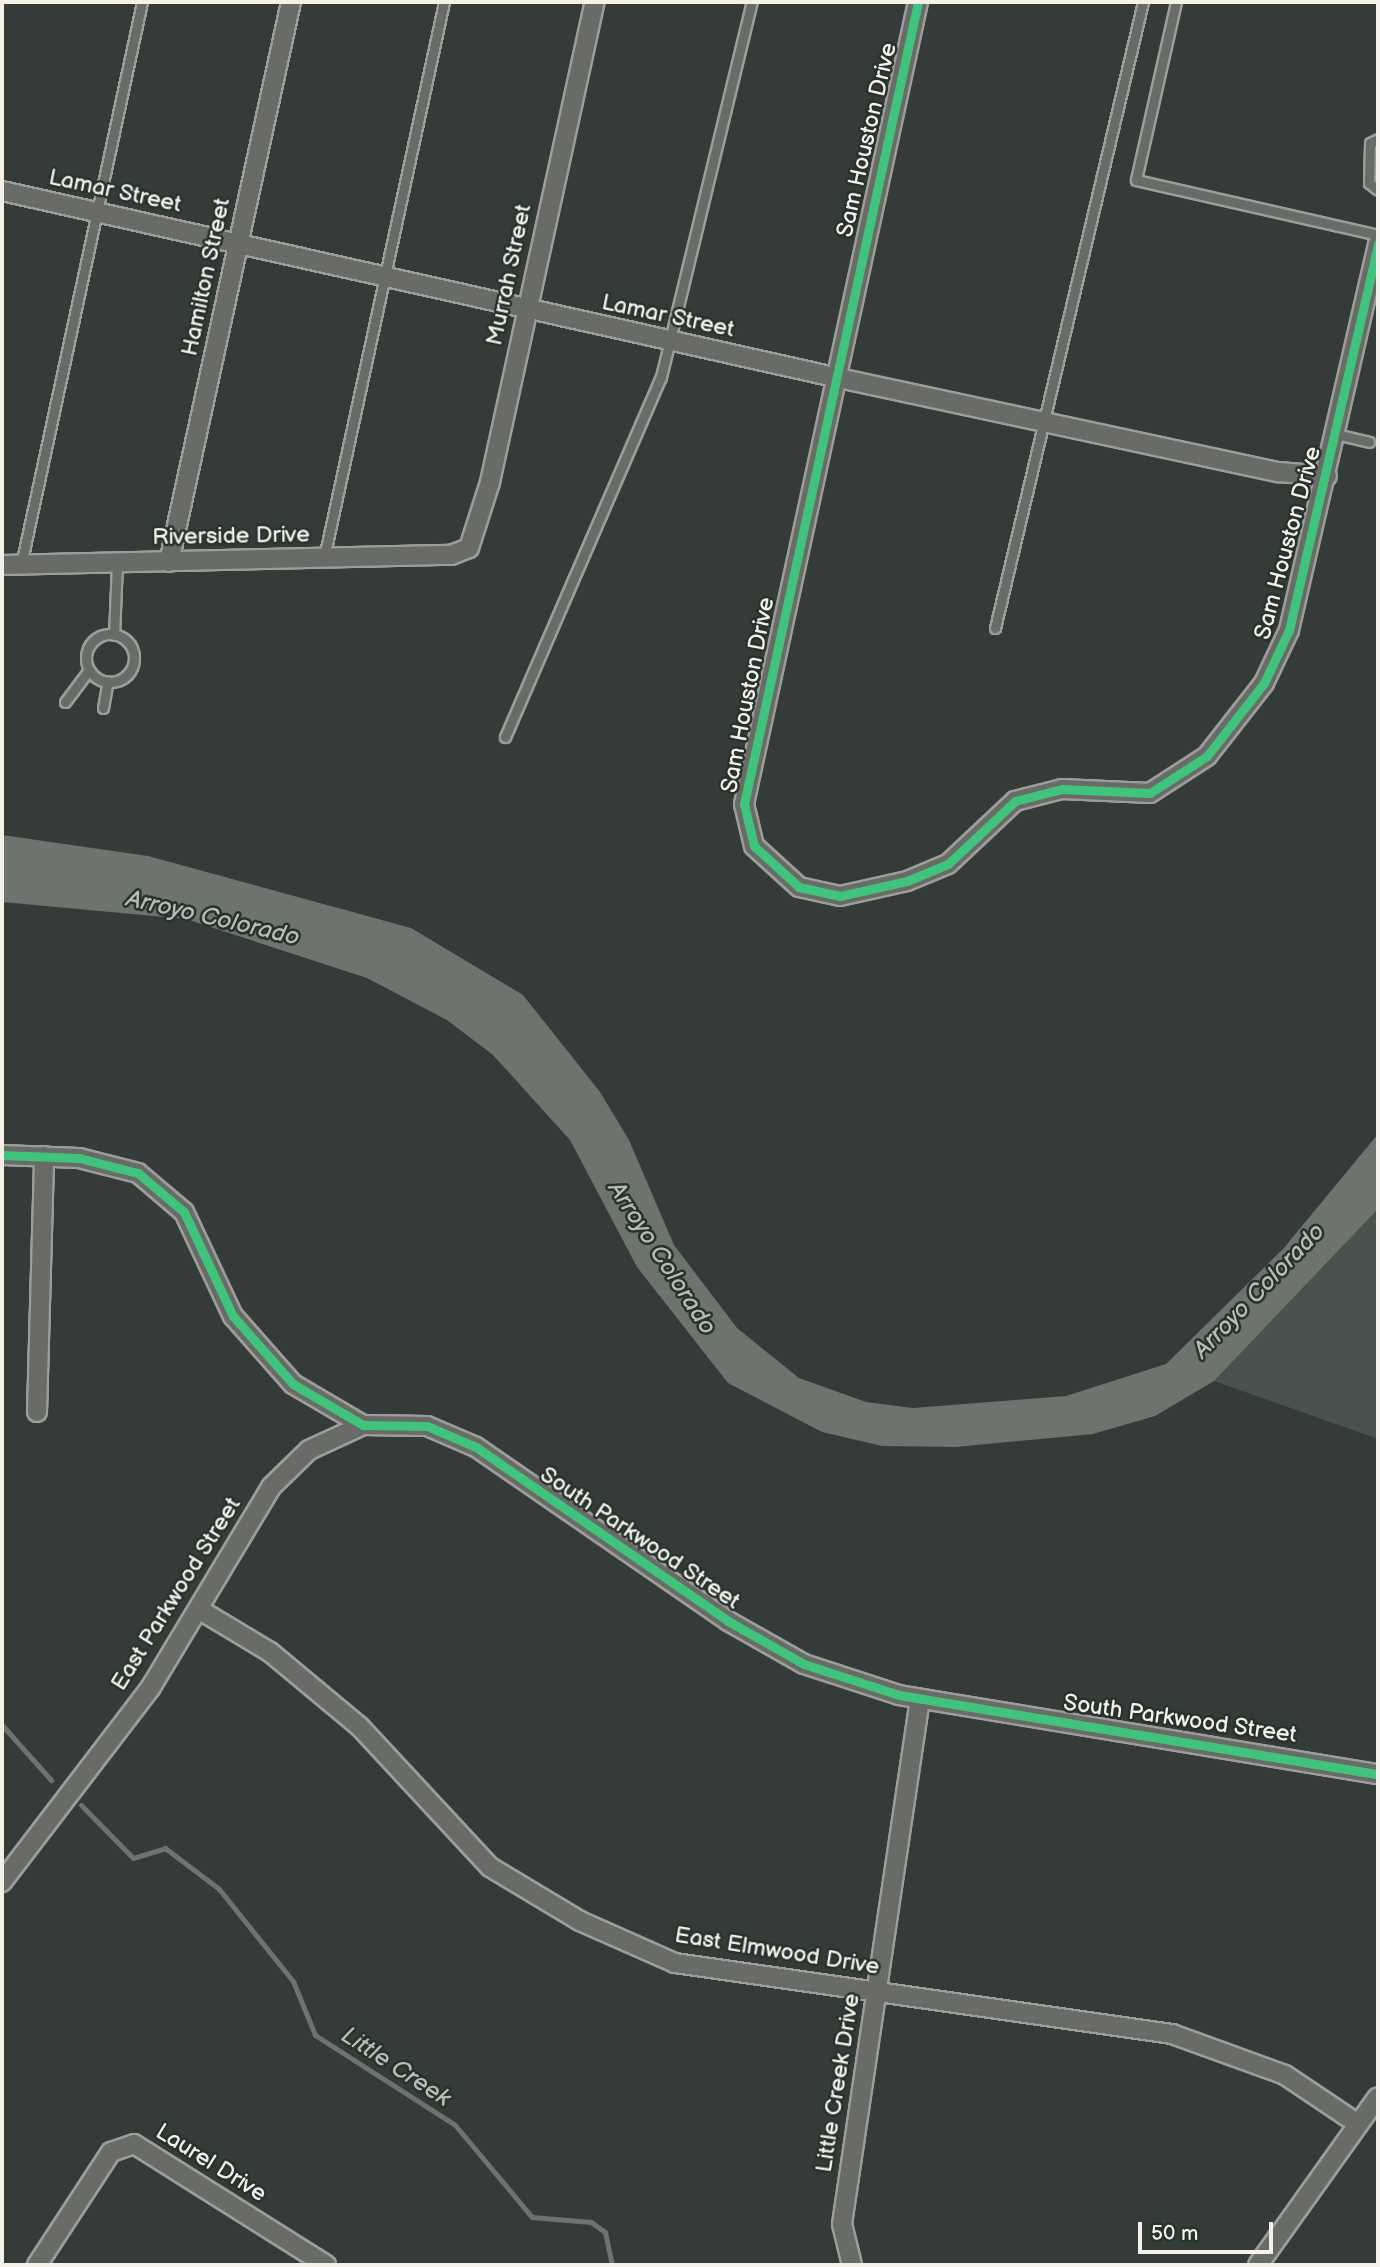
<!DOCTYPE html>
<style>
body{margin:0}
#map{position:relative;width:1380px;height:2267px;overflow:hidden;background:#353b38;font-family:"Balsamiq Sans",sans-serif}
div>[style]{position:absolute}
[style*='--x']{left:calc(var(--x)*1px);top:calc(var(--y)*1px);width:calc(var(--w)*1px);rotate:calc(var(--a)*1deg)}
.green>*{inset:0;background:#49524c}
.water>*{inset:0;background:#6d736d}
.stream>*{height:5px;margin:-2.5px;padding:0 2.5px;transform-origin:2.5px;border-radius:2.5px;background:#6d736d}
.roads{filter:drop-shadow(2px 0 #9c9e9b) drop-shadow(-2px 0 #9c9e9b) drop-shadow(0 2px #9c9e9b) drop-shadow(0 -2px #9c9e9b)}
.service>*{height:9px;margin:-4.5px;padding:0 4.5px;transform-origin:4.5px;border-radius:4.5px;background:#686b66}
.service>.ring{margin:-4.5px;padding:0;box-sizing:content-box;background:none;border:9px solid #686b66;border-radius:50%}
.minor>*{height:18px;margin:-9px;padding:0 9px;transform-origin:9px;border-radius:9px;background:#686b66}
.cycleway>*{height:9px;margin:-4.5px;padding:0 4.5px;transform-origin:4.5px;border-radius:4.5px;background:#40c37c}
span{translate:-50% -50%;white-space:nowrap;text-align:center;line-height:1.15;-webkit-text-stroke:5px #26332d;paint-order:stroke}
.street-label{font-size:23px;color:#f4f1e8}
.water-label{font-size:24px;color:#babbb3;font-style:italic}
.frame{position:absolute;inset:0;border:4px solid #f4f1e8;pointer-events:none}
.scale{position:absolute;left:1138px;top:2222px;width:135px;height:32px;box-sizing:border-box;border:4px solid #f4f1e8;border-top:0;padding-left:9px;font-size:21px;line-height:24px;white-space:nowrap;color:#f4f1e8;-webkit-text-stroke:5px #26332d;paint-order:stroke}
</style>
<div id="map">
<div class="green">
<i style="clip-path:polygon(1378px 1209px,1378px 1439px,1214px 1381px)"></i>
</div>
<div class="water">
<i style="clip-path:polygon(2px 835px,148px 856px,411px 928px,523px 995px,600px 1092px,629px 1140px,674px 1245px,737px 1328px,799px 1378px,866px 1402px,913px 1408px,1066px 1396px,1166px 1364px,1283px 1249px,1378px 1134px,1378px 1209px,1214px 1381px,1155px 1416px,1093px 1434px,956px 1447px,882px 1446px,822px 1432px,728px 1383px,637px 1267px,570px 1140px,493px 1055px,447px 1020px,367px 978px,186px 919px,2px 902px)"></i>
</div>
<div class="stream">
<i style="--x:2;--y:1725;--w:74;--a:48.3"></i>
<i style="--x:81;--y:1805;--w:74;--a:45.5"></i>
<i style="--x:133;--y:1858;--w:34;--a:-17"></i>
<i style="--x:165;--y:1848;--w:68;--a:37.2"></i>
<i style="--x:219;--y:1889;--w:118;--a:51.2"></i>
<i style="--x:293;--y:1981;--w:58;--a:67.8"></i>
<i style="--x:315;--y:2035;--w:166;--a:32.7"></i>
<i style="--x:455;--y:2125;--w:120;--a:50.1"></i>
<i style="--x:532;--y:2217;--w:59;--a:4.8"></i>
<i style="--x:591;--y:2222;--w:17;--a:36"></i>
<i style="--x:605;--y:2232;--w:34;--a:78"></i>
</div>
<div class="roads">
<div class="service">
<i style="--x:1176;--y:2;--w:182;--a:102.7"></i>
<i style="--x:1136;--y:180;--w:248;--a:12.8"></i>
<i style="--x:1378;--y:139;--w:9;--a:153"></i>
<i style="--x:1370;--y:143;--w:40;--a:91.4"></i>
<i style="--x:1369;--y:183;--w:11;--a:38"></i>
<i style="--x:1335;--y:434;--w:35;--a:13"></i>
<i style="--x:324;--y:558;--w:569;--a:-77.82"></i>
<i style="--x:21;--y:565;--w:576;--a:-77.87"></i>
<i style="--x:995;--y:628;--w:643;--a:-76.7"></i>
<i class="ring" style="left:86px;top:634px;width:39px;height:39px"></i>
<i style="--x:114;--y:635;--w:72;--a:-87.6"></i>
<i style="--x:65;--y:702;--w:40;--a:-53"></i>
<i style="--x:103;--y:708;--w:27;--a:-80"></i>
<i style="--x:505;--y:737;--w:392;--a:-66.6"></i>
<i style="--x:661;--y:377;--w:386;--a:-76.4"></i>
</div>
<div class="minor">
<i style="--x:918;--y:2;--w:821;--a:102.24"></i>
<i style="--x:744;--y:804;--w:43;--a:76.6"></i>
<i style="--x:754;--y:846;--w:61;--a:42.3"></i>
<i style="--x:799;--y:887;--w:42;--a:12.4"></i>
<i style="--x:840;--y:896;--w:69;--a:-12.6"></i>
<i style="--x:907;--y:881;--w:44;--a:-22.5"></i>
<i style="--x:948;--y:864;--w:92;--a:-43.2"></i>
<i style="--x:1015;--y:801;--w:49;--a:-14.3"></i>
<i style="--x:1062;--y:789;--w:88;--a:2.6"></i>
<i style="--x:1150;--y:793;--w:68;--a:-33"></i>
<i style="--x:1207;--y:756;--w:93;--a:-52"></i>
<i style="--x:1264;--y:683;--w:59;--a:-64.7"></i>
<i style="--x:1289;--y:630;--w:397;--a:-77"></i>
<i style="--x:2;--y:191;--w:853;--a:12.6"></i>
<i style="--x:834;--y:377;--w:455;--a:12.1"></i>
<i style="--x:1279;--y:472;--w:48;--a:4.8"></i>
<i style="--x:169;--y:562;--w:573;--a:-77.71"></i>
<i style="--x:2;--y:565;--w:449;--a:-1.3"></i>
<i style="--x:451;--y:555;--w:19;--a:-21"></i>
<i style="--x:469;--y:548;--w:69;--a:-72.3"></i>
<i style="--x:490;--y:482;--w:491;--a:-77.7"></i>
<i style="--x:2;--y:1155;--w:77;--a:2.2"></i>
<i style="--x:79;--y:1158;--w:61;--a:14.3"></i>
<i style="--x:138;--y:1173;--w:60;--a:40.3"></i>
<i style="--x:184;--y:1212;--w:115;--a:64.8"></i>
<i style="--x:233;--y:1316;--w:91;--a:48.6"></i>
<i style="--x:293;--y:1384;--w:81;--a:30.4"></i>
<i style="--x:363;--y:1425;--w:64;--a:0.9"></i>
<i style="--x:427;--y:1426;--w:53;--a:23.2"></i>
<i style="--x:476;--y:1447;--w:306;--a:34.6"></i>
<i style="--x:728;--y:1621;--w:87;--a:29.5"></i>
<i style="--x:804;--y:1664;--w:100;--a:18.1"></i>
<i style="--x:899;--y:1695;--w:485;--a:9.4"></i>
<i style="--x:37;--y:1412;--w:256;--a:-88.4"></i>
<i style="--x:200;--y:1610;--w:82;--a:31"></i>
<i style="--x:270;--y:1652;--w:117;--a:39.8"></i>
<i style="--x:360;--y:1727;--w:191;--a:47.1"></i>
<i style="--x:490;--y:1867;--w:105;--a:31"></i>
<i style="--x:580;--y:1921;--w:104;--a:23.9"></i>
<i style="--x:675;--y:1963;--w:502;--a:8.13"></i>
<i style="--x:1172;--y:2034;--w:120;--a:19.9"></i>
<i style="--x:1285;--y:2075;--w:88;--a:33.9"></i>
<i style="--x:2;--y:1882;--w:245;--a:-52.6"></i>
<i style="--x:151;--y:1687;--w:233;--a:-59"></i>
<i style="--x:271;--y:1487;--w:53;--a:-44.2"></i>
<i style="--x:309;--y:1450;--w:60;--a:-24.8"></i>
<i style="--x:37;--y:2265;--w:135;--a:-56.8"></i>
<i style="--x:111;--y:2152;--w:24;--a:-19"></i>
<i style="--x:134;--y:2144;--w:227;--a:32.2"></i>
<i style="--x:852;--y:2265;--w:42;--a:-103.7"></i>
<i style="--x:842;--y:2224;--w:531;--a:-81.55"></i>
<i style="--x:1258;--y:2265;--w:206;--a:-54.5"></i>
</div>
</div>
<div class="cycleway">
<i style="--x:918;--y:2;--w:821;--a:102.24"></i>
<i style="--x:744;--y:804;--w:43;--a:76.6"></i>
<i style="--x:754;--y:846;--w:61;--a:42.3"></i>
<i style="--x:799;--y:887;--w:42;--a:12.4"></i>
<i style="--x:840;--y:896;--w:69;--a:-12.6"></i>
<i style="--x:907;--y:881;--w:44;--a:-22.5"></i>
<i style="--x:948;--y:864;--w:92;--a:-43.2"></i>
<i style="--x:1015;--y:801;--w:49;--a:-14.3"></i>
<i style="--x:1062;--y:789;--w:88;--a:2.6"></i>
<i style="--x:1150;--y:793;--w:68;--a:-33"></i>
<i style="--x:1207;--y:756;--w:93;--a:-52"></i>
<i style="--x:1264;--y:683;--w:59;--a:-64.7"></i>
<i style="--x:1289;--y:630;--w:397;--a:-77"></i>
<i style="--x:2;--y:1155;--w:77;--a:2.2"></i>
<i style="--x:79;--y:1158;--w:61;--a:14.3"></i>
<i style="--x:138;--y:1173;--w:60;--a:40.3"></i>
<i style="--x:184;--y:1212;--w:115;--a:64.8"></i>
<i style="--x:233;--y:1316;--w:91;--a:48.6"></i>
<i style="--x:293;--y:1384;--w:81;--a:30.4"></i>
<i style="--x:363;--y:1425;--w:64;--a:0.9"></i>
<i style="--x:427;--y:1426;--w:53;--a:23.2"></i>
<i style="--x:476;--y:1447;--w:306;--a:34.6"></i>
<i style="--x:728;--y:1621;--w:87;--a:29.5"></i>
<i style="--x:804;--y:1664;--w:100;--a:18.1"></i>
<i style="--x:899;--y:1695;--w:485;--a:9.4"></i>
</div>
<div class="street-label">
<span style="left:867px;top:140px;rotate:-77deg">Sam Houston Drive</span>
<span style="left:115px;top:191px;rotate:12deg">Lamar Street</span>
<span style="left:509px;top:275px;rotate:-78deg">Murrah Street</span>
<span style="left:206px;top:277px;rotate:-78deg">Hamilton Street</span>
<span style="left:668px;top:316px;rotate:12deg">Lamar Street</span>
<span style="left:231px;top:536px;rotate:-1deg">Riverside Drive</span>
<span style="left:1288px;top:543px;rotate:-75deg">Sam Houston Drive</span>
<span style="left:748px;top:695px;rotate:-79deg">Sam Houston Drive</span>
<span style="left:640px;top:1538px;rotate:34deg">South Parkwood Street</span>
<span style="left:176px;top:1594px;rotate:-58deg">East Parkwood Street</span>
<span style="left:1180px;top:1719px;rotate:8deg">South Parkwood Street</span>
<span style="left:777px;top:1951px;rotate:9deg">East Elmwood Drive</span>
<span style="left:838px;top:2083px;rotate:-81deg">Little Creek Drive</span>
<span style="left:211px;top:2163px;rotate:32deg">Laurel Drive</span>
</div>
<div class="water-label">
<span style="left:213px;top:918px;rotate:13deg">Arroyo Colorado</span>
<span style="left:662px;top:1258px;rotate:57deg">Arroyo Colorado</span>
<span style="left:1259px;top:1291px;rotate:-46deg">Arroyo Colorado</span>
<span style="left:396px;top:2067px;rotate:33deg">Little Creek</span>
</div>
<div class="frame"></div>
<div class="scale">50 m</div>
</div>
